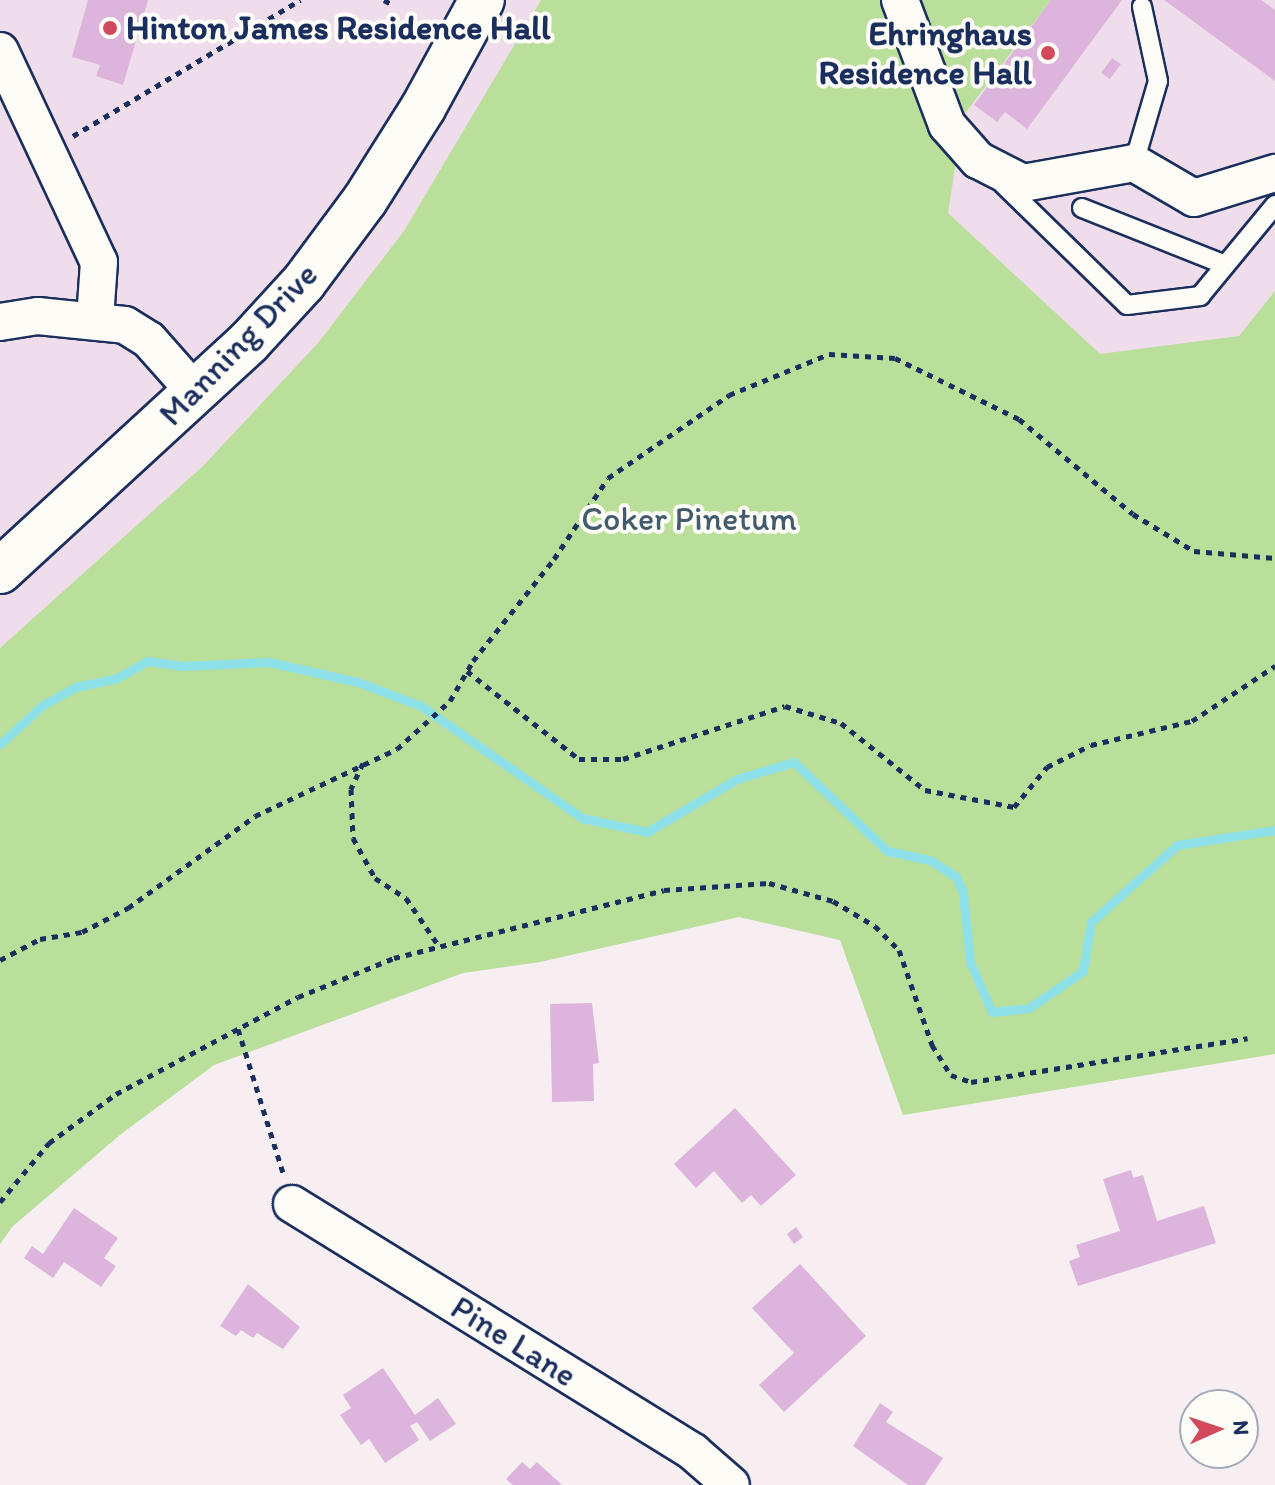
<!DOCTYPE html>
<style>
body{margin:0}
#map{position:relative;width:1275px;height:1485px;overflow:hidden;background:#f7eef2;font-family:Itim,sans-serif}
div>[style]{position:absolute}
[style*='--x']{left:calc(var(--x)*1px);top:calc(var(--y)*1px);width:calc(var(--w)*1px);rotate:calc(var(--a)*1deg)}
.built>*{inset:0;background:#efddeb}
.green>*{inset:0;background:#b9df9a}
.stream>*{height:9px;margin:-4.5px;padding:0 4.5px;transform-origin:4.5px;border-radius:4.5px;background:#8fe1e9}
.building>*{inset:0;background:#ddb5dc}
.path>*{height:5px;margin-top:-2.5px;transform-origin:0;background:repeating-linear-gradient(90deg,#1b2f5e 0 6px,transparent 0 12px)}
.roads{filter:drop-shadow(2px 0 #1b2f5e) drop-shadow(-2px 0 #1b2f5e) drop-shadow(0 2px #1b2f5e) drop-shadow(0 -2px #1b2f5e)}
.service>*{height:18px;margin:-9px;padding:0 9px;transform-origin:9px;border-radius:9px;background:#fdfcf7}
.minor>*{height:36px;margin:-18px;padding:0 18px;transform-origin:18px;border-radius:18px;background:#fdfcf7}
.tertiary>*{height:44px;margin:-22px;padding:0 22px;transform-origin:22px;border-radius:22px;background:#fdfcf7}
.dots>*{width:22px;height:22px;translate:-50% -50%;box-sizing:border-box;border:4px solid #fdfcf7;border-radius:50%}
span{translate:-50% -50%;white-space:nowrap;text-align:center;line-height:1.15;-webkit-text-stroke:8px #fdfcf7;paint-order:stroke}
.poi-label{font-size:34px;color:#1b2f5e;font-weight:700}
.left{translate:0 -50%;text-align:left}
.right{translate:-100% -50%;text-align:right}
.street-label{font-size:34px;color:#1b2f5e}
.park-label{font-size:34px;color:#425b6d}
.north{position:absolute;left:1179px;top:1389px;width:80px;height:80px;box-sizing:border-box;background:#fdfcf7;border:2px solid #a3aaba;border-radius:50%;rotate:87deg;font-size:22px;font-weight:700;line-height:32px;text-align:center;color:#1b2f5e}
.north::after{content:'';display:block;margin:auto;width:28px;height:36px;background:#d1495b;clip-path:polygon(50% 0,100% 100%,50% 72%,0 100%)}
</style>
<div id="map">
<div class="built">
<i style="clip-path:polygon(0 0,1275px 0,1275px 1047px,903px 1115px,840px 940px,739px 917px,540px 962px,463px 973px,214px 1065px,121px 1134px,13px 1226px,0 1244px)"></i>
</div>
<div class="green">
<i style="clip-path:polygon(541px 0,1051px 0,963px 116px,948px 213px,1100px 354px,1239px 336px,1275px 291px,1275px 1054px,903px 1115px,840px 940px,739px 917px,540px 962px,463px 973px,214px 1065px,121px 1134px,13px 1226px,0 1244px,0 648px,203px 466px,318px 343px,404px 231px)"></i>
</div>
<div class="stream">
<i style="--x:0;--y:744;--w:58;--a:-42.2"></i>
<i style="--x:43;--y:705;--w:38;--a:-29"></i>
<i style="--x:76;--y:687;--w:40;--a:-12"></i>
<i style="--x:115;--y:679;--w:37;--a:-29"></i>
<i style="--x:147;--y:661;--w:36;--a:8"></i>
<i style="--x:183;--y:666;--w:86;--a:-2.7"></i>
<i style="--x:269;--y:662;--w:91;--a:12.7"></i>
<i style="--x:358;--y:682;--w:67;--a:20.9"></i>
<i style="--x:421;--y:706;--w:196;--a:34.8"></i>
<i style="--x:582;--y:818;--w:66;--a:12.2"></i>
<i style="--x:647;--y:832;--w:104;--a:-30.5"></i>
<i style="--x:737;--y:779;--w:59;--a:-16.6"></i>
<i style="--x:794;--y:762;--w:129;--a:43.7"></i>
<i style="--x:887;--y:851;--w:44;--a:11.8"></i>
<i style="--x:930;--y:860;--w:31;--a:33"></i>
<i style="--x:956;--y:877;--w:17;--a:66"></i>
<i style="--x:963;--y:893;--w:69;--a:84.2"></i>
<i style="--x:970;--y:962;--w:55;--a:66.3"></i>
<i style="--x:992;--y:1012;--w:37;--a:-6"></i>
<i style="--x:1029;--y:1008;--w:65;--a:-34.4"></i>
<i style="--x:1083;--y:971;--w:50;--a:-80.7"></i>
<i style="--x:1091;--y:922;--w:115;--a:-41.8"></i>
<i style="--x:1177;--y:845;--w:99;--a:-8.7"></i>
</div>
<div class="building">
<i style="clip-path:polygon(88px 0,148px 0,123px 85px,96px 76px,100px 65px,72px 57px)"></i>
<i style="clip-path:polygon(1051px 0,1122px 0,1027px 129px,1005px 112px,997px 122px,974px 105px)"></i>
<i style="clip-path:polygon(1164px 0,1261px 0,1275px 10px,1275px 81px)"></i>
<i style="clip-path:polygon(1112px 58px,1121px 64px,1110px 79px,1101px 73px)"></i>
<i style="clip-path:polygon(592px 1003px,599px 1063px,593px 1064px,594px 1101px,552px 1102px,550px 1004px)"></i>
<i style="clip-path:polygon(735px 1108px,796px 1175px,761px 1206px,751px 1195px,742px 1203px,714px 1171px,696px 1188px,674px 1164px)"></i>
<i style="clip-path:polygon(1131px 1170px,1133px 1178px,1143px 1175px,1157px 1221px,1204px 1206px,1216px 1243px,1078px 1286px,1069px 1261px,1080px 1257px,1076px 1245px,1120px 1231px,1103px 1179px)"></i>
<i style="clip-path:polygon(74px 1208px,118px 1238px,104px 1258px,116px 1266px,101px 1287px,64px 1262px,53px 1278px,24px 1258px,32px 1246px,43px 1254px)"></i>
<i style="clip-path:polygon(796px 1227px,803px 1237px,794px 1244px,787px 1234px)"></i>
<i style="clip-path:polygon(800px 1264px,866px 1336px,784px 1412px,759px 1385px,794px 1353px,752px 1308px)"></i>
<i style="clip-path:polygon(248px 1284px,300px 1327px,283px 1349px,257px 1333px,253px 1338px,241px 1330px,236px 1336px,220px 1326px)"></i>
<i style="clip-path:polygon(383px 1368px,415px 1415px,438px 1398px,456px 1424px,430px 1441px,417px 1422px,410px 1426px,419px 1440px,385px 1463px,369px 1439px,361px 1445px,340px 1415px,351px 1408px,343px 1395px)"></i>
<i style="clip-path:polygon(880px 1403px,893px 1412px,886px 1422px,943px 1458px,925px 1485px,908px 1485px,853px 1446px)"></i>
<i style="clip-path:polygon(1243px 1431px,1251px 1444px,1243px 1448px)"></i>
<i style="clip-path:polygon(522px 1462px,530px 1469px,537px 1462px,562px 1485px,513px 1485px,506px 1479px)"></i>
</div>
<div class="path">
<i style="--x:384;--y:0;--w:10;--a:29"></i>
<i style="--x:73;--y:136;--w:265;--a:-30.9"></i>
<i style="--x:467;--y:671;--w:142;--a:38.2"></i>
<i style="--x:579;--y:759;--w:44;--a:0"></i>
<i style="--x:623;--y:759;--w:170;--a:-18.1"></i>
<i style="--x:785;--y:706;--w:59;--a:16.9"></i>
<i style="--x:841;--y:723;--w:107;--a:38.6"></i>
<i style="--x:925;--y:790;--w:91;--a:10.8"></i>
<i style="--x:1014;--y:807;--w:52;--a:-50.5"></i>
<i style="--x:1047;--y:767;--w:49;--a:-26.6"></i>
<i style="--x:1091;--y:745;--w:104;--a:-13.4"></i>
<i style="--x:1192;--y:721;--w:100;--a:-33.5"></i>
<i style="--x:363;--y:763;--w:29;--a:115"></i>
<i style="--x:351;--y:789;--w:49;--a:87.7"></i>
<i style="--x:353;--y:838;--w:46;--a:61.2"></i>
<i style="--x:375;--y:878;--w:37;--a:33"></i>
<i style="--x:406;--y:898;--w:58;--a:55.5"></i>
<i style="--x:0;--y:960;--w:45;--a:-27.7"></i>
<i style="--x:40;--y:939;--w:43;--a:-9.5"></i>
<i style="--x:82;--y:932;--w:52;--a:-27.6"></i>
<i style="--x:128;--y:908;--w:157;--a:-35.9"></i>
<i style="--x:255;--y:816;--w:157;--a:-25.3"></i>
<i style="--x:397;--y:749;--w:72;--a:-42.2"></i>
<i style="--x:450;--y:701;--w:46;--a:-60.1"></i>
<i style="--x:473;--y:661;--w:130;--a:-51.5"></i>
<i style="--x:554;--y:559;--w:97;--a:-56.3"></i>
<i style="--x:608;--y:478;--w:147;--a:-34.4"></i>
<i style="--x:729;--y:395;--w:108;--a:-22.3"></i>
<i style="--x:829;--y:354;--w:66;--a:3.5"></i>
<i style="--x:895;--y:358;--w:138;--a:26.2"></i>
<i style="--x:1019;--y:419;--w:148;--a:39.8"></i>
<i style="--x:1133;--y:514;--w:71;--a:31.2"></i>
<i style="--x:1194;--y:551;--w:81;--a:4.9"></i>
<i style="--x:238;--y:1029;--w:154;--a:72.6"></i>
<i style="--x:0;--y:1202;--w:77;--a:-50.3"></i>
<i style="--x:49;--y:1143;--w:83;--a:-36.2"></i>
<i style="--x:116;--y:1094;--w:206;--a:-28.1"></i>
<i style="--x:298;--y:997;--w:104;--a:-22.1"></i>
<i style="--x:394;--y:958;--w:278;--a:-14.1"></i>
<i style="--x:664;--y:890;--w:105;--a:-3.8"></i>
<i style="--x:769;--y:883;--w:66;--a:15.7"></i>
<i style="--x:833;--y:901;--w:49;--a:30.8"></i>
<i style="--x:875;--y:926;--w:34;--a:45"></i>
<i style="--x:899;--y:950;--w:101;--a:70.8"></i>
<i style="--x:932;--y:1045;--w:36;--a:58"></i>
<i style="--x:951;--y:1075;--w:21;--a:19"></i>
<i style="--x:971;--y:1082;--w:280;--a:-9"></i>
</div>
<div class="roads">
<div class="service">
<i style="--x:1134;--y:163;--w:85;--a:-73.7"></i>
<i style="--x:1158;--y:81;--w:76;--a:-102.2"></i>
<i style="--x:1003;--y:184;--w:173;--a:44.3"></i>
<i style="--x:1127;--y:305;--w:74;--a:-7"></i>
<i style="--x:1200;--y:296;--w:118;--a:-50.5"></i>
<i style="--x:1082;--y:208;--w:154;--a:21.7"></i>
</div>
<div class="minor">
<i style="--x:900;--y:0;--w:134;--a:69.4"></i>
<i style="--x:947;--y:125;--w:47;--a:48.5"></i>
<i style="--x:978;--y:160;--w:51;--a:27.1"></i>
<i style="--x:1023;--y:183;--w:113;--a:-10.2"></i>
<i style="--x:1134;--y:163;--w:69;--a:30.3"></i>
<i style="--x:1194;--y:198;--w:85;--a:-17.2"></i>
<i style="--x:0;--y:51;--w:233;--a:64.9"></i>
<i style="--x:99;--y:262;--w:57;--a:94"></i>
<i style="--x:0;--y:322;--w:38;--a:-9"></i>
<i style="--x:38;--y:316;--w:87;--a:5.9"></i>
<i style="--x:125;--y:325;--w:28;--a:32"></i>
<i style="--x:149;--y:340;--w:69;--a:48.5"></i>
<i style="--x:292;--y:1204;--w:471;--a:31.7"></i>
<i style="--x:693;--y:1452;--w:50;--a:41"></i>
</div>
<div class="tertiary">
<i style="--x:0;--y:571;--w:338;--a:-42.6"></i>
<i style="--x:249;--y:342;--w:81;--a:-47.5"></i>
<i style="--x:304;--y:282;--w:102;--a:-53.4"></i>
<i style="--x:365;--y:200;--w:109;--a:-57.8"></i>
<i style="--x:423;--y:108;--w:123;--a:-61.4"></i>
</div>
</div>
<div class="dots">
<i style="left:110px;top:28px;background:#d1495b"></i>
<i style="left:1048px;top:53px;background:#d1495b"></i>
</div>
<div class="poi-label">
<span class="left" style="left:126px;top:28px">Hinton James Residence Hall</span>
<span class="right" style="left:1032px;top:53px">Ehringhaus<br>Residence Hall</span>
</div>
<div class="street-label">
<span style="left:238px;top:344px;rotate:-46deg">Manning Drive</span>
<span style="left:514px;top:1341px;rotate:32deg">Pine Lane</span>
</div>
<div class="park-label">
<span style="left:689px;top:519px">Coker Pinetum</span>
</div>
<div class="north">N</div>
</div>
